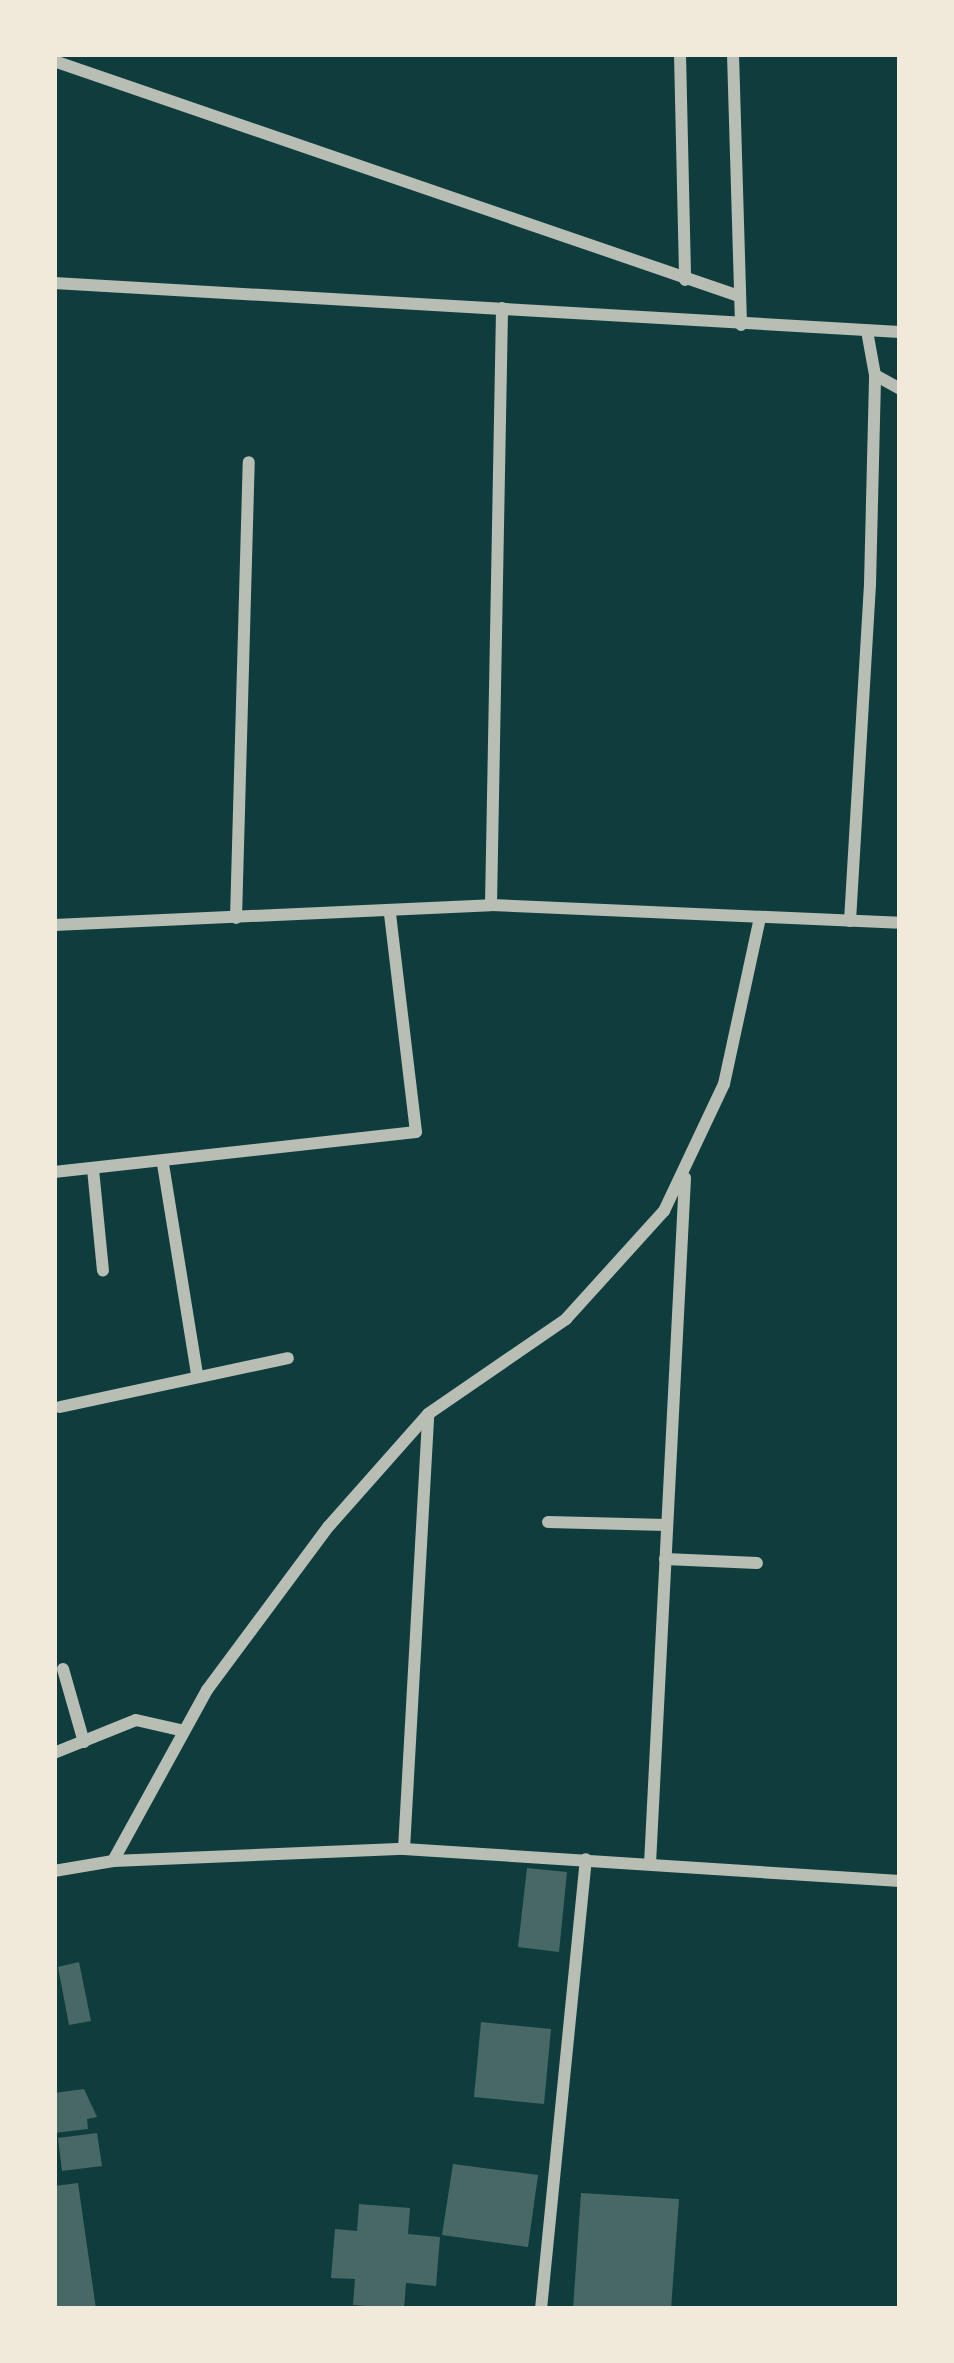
<!DOCTYPE html>
<style>
body{margin:0}
#map{position:relative;width:954px;height:2363px;overflow:hidden;background:#0f3d3e;font-family:"PT Sans Narrow",sans-serif}
div>[style]{position:absolute}
[style*='--x']{left:calc(var(--x)*1px);top:calc(var(--y)*1px);width:calc(var(--w)*1px);rotate:calc(var(--a)*1deg)}
.building>*{inset:0;background:#486865}
.minor>*{height:12px;margin:-6px;padding:0 6px;transform-origin:6px;border-radius:6px;background:#b8beb3}
span{translate:-50% -50%;white-space:nowrap;text-align:center;line-height:1.15;-webkit-text-stroke:9px #f1e9da;paint-order:stroke}
.frame{position:absolute;inset:0;border:57px solid #f1e9da;pointer-events:none}
</style>
<div id="map">
<div class="building">
<i style="clip-path:polygon(527px 1868px,567px 1872px,559px 1952px,518px 1947px)"></i>
<i style="clip-path:polygon(79px 1962px,91px 2021px,69px 2025px,58px 1967px)"></i>
<i style="clip-path:polygon(481px 2022px,551px 2029px,544px 2104px,474px 2097px)"></i>
<i style="clip-path:polygon(84px 2089px,97px 2117px,87px 2119px,88px 2129px,54px 2133px,54px 2093px)"></i>
<i style="clip-path:polygon(97px 2133px,102px 2166px,62px 2171px,58px 2138px)"></i>
<i style="clip-path:polygon(453px 2164px,538px 2175px,528px 2247px,442px 2235px)"></i>
<i style="clip-path:polygon(78px 2183px,96px 2309px,56px 2309px,54px 2186px)"></i>
<i style="clip-path:polygon(581px 2193px,679px 2199px,671px 2309px,573px 2309px)"></i>
<i style="clip-path:polygon(359px 2204px,410px 2208px,408px 2234px,440px 2237px,436px 2286px,406px 2283px,404px 2309px,353px 2305px,355px 2279px,331px 2278px,335px 2229px,357px 2231px)"></i>
</div>
<div class="minor">
<i style="--x:680;--y:54;--w:226;--a:88.7"></i>
<i style="--x:733;--y:54;--w:271;--a:88.3"></i>
<i style="--x:54;--y:61;--w:724;--a:18.94"></i>
<i style="--x:54;--y:283;--w:847;--a:3.31"></i>
<i style="--x:875;--y:375;--w:29;--a:29"></i>
<i style="--x:491;--y:905;--w:597;--a:-88.94"></i>
<i style="--x:236;--y:918;--w:456;--a:-88.4"></i>
<i style="--x:850;--y:921;--w:338;--a:-86.6"></i>
<i style="--x:870;--y:584;--w:209;--a:-88.6"></i>
<i style="--x:875;--y:375;--w:45;--a:-100.3"></i>
<i style="--x:54;--y:925;--w:437;--a:-2.6"></i>
<i style="--x:491;--y:905;--w:409;--a:2.5"></i>
<i style="--x:163;--y:1164;--w:213;--a:80.8"></i>
<i style="--x:93;--y:1169;--w:102;--a:84.4"></i>
<i style="--x:54;--y:1172;--w:364;--a:-6.3"></i>
<i style="--x:416;--y:1132;--w:220;--a:-96.8"></i>
<i style="--x:60;--y:1407;--w:233;--a:-12.1"></i>
<i style="--x:548;--y:1522;--w:118;--a:1.5"></i>
<i style="--x:665;--y:1559;--w:92;--a:2.5"></i>
<i style="--x:63;--y:1669;--w:76;--a:74"></i>
<i style="--x:54;--y:1753;--w:88;--a:-21.9"></i>
<i style="--x:136;--y:1720;--w:49;--a:12.9"></i>
<i style="--x:404;--y:1849;--w:497;--a:3.7"></i>
<i style="--x:113;--y:1861;--w:195;--a:-61.2"></i>
<i style="--x:207;--y:1690;--w:204;--a:-53.4"></i>
<i style="--x:329;--y:1526;--w:149;--a:-48.5"></i>
<i style="--x:428;--y:1414;--w:168;--a:-34.5"></i>
<i style="--x:566;--y:1319;--w:146;--a:-47.8"></i>
<i style="--x:664;--y:1211;--w:140;--a:-64.7"></i>
<i style="--x:724;--y:1084;--w:171;--a:-77.8"></i>
<i style="--x:650;--y:1864;--w:687;--a:-87.08"></i>
<i style="--x:54;--y:1871;--w:60;--a:-9.6"></i>
<i style="--x:113;--y:1861;--w:291;--a:-2.4"></i>
<i style="--x:404;--y:1849;--w:434;--a:-86.8"></i>
<i style="--x:541;--y:2309;--w:452;--a:-84.3"></i>
</div>
<div class="frame"></div>
</div>
